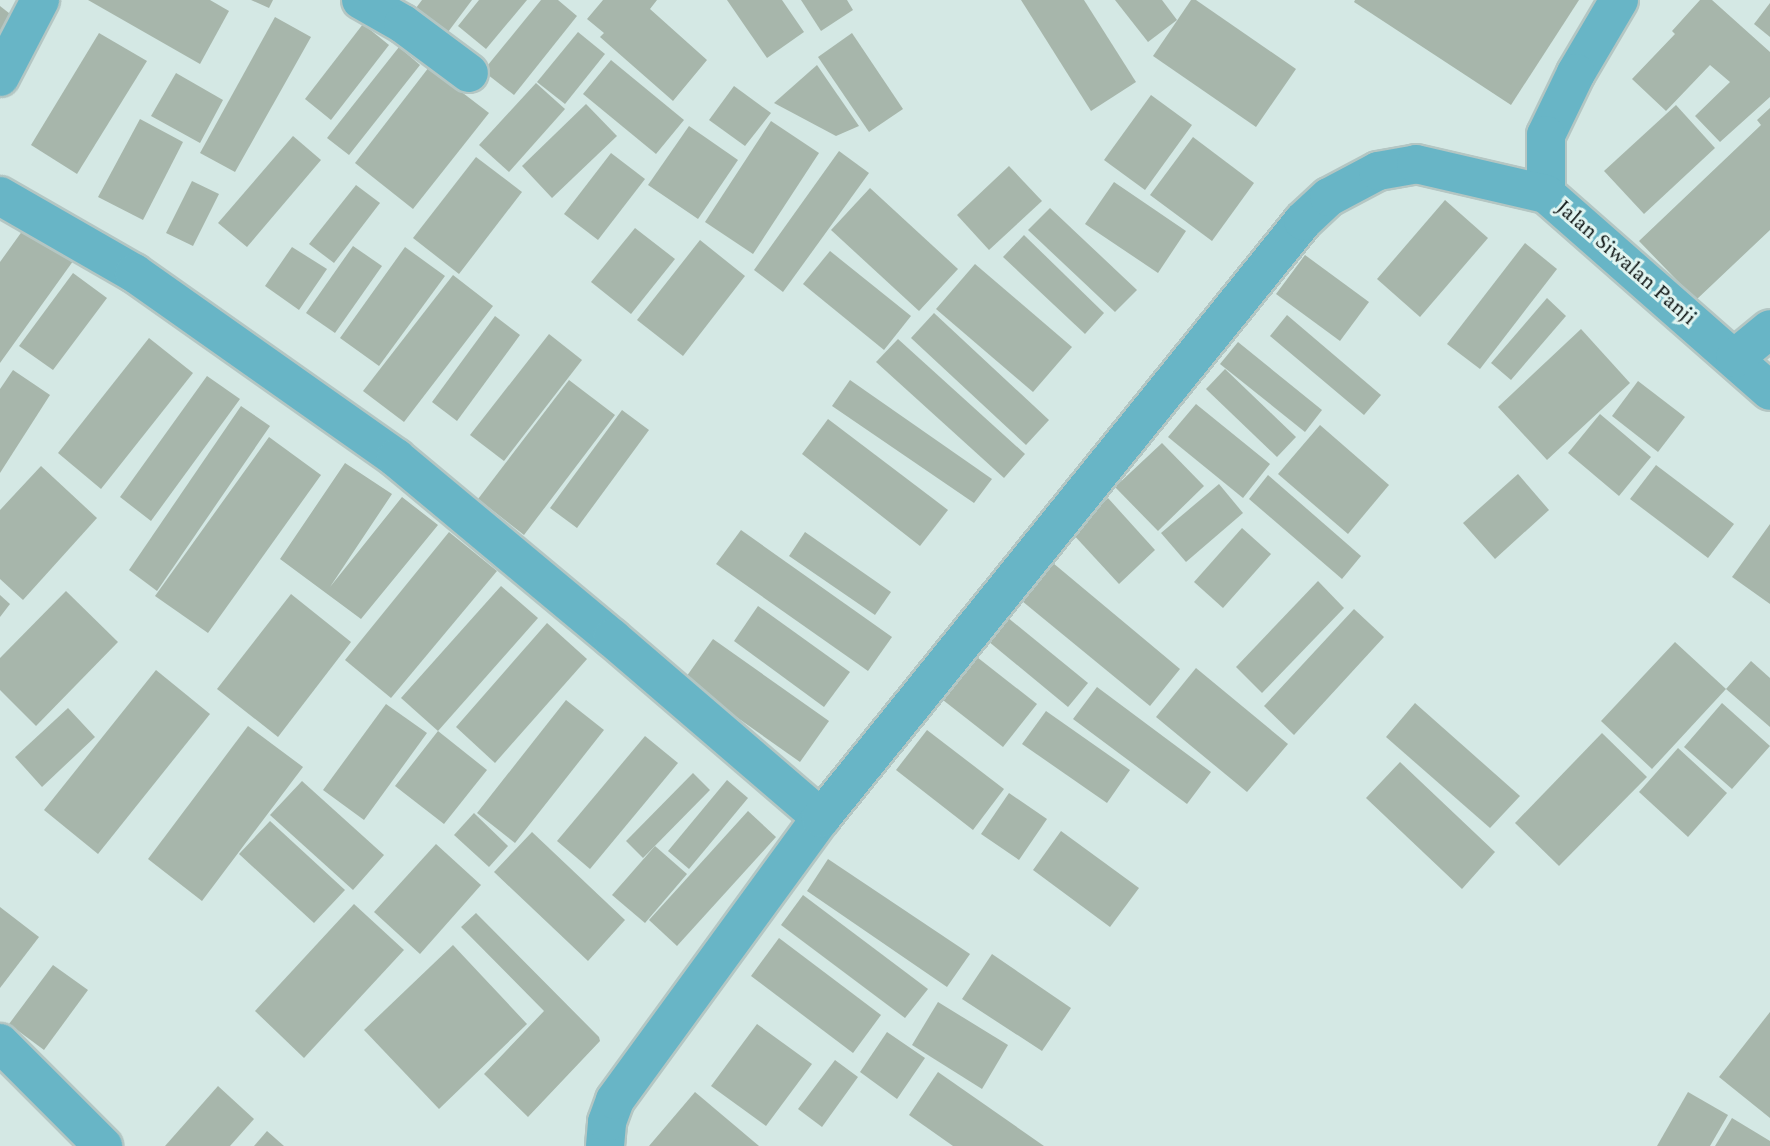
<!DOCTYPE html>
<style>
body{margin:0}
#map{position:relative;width:1770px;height:1146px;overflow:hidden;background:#d4e8e4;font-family:Spectral,serif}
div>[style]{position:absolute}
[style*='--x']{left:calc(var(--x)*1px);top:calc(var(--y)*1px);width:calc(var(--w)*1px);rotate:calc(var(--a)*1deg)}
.building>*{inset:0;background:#a7b6ab}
.roads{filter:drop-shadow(2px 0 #b4c6c3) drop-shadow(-2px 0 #b4c6c3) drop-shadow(0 2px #b4c6c3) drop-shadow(0 -2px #b4c6c3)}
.street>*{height:38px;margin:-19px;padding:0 19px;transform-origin:19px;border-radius:19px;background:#68b5c6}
span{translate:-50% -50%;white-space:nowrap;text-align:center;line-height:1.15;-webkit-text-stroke:6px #e1f5f1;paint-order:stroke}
.street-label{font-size:21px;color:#0e1413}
</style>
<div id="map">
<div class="building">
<i style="clip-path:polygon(88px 0,210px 0,229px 11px,200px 64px)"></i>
<i style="clip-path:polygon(251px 0,273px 0,269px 8px)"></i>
<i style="clip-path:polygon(422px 0,472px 0,445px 36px,413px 12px)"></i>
<i style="clip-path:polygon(479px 0,527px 0,486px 49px,458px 26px)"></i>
<i style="clip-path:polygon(541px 0,558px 0,577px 16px,514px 95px,483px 71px)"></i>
<i style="clip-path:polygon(603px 0,657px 0,650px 9px,707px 60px,673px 101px,600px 37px,604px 33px,587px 19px)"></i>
<i style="clip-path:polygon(727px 0,782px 0,804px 32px,767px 58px)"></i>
<i style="clip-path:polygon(801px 0,847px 0,853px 10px,821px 31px)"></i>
<i style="clip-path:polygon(1021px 0,1084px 0,1136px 82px,1091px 111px)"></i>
<i style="clip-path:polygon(1115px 0,1162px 0,1177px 20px,1148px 42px)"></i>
<i style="clip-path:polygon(1191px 0,1196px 0,1296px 69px,1256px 127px,1153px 56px)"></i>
<i style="clip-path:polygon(1355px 0,1579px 0,1511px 105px,1354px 2px)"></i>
<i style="clip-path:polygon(1700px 0,1712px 0,1770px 52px,1770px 97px,1720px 142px,1695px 116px,1730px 82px,1710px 65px,1666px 111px,1632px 79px,1675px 34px,1672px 31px)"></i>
<i style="clip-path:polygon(1770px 3px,1770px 37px,1754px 24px)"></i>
<i style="clip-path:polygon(0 6px,14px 17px,0 34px)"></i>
<i style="clip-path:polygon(275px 17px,311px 37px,235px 172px,200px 153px)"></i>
<i style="clip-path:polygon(363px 24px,389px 45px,331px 120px,305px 99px)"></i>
<i style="clip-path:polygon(578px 32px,605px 54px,565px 104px,537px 82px)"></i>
<i style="clip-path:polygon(99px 33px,147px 61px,77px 174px,31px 145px)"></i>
<i style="clip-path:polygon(852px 33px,903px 109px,869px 132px,818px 57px)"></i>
<i style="clip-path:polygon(399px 47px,420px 65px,349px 155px,327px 138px)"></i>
<i style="clip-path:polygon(611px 60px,684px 120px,656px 154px,583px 94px)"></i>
<i style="clip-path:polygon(817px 65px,859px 126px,836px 136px,774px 103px)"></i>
<i style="clip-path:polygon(429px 67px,489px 113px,413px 209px,355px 163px)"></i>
<i style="clip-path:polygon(176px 73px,223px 100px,200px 143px,151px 116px)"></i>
<i style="clip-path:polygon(536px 83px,565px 109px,509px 172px,479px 145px)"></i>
<i style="clip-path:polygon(734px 86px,771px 113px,745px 146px,709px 120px)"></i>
<i style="clip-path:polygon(1151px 95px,1192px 125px,1145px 190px,1104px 160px)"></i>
<i style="clip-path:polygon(586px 104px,617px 136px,552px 198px,522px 166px)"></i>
<i style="clip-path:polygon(1676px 105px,1715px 148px,1644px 214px,1604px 171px)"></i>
<i style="clip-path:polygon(1770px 108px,1770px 230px,1696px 300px,1639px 241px,1761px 125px,1757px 120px)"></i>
<i style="clip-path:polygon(140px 119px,183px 142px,143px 220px,98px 197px)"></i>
<i style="clip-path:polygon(771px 121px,819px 153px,753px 254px,705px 222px)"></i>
<i style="clip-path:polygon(689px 126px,738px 160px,698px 219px,648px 185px)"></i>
<i style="clip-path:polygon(293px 136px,321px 160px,247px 247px,218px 223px)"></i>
<i style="clip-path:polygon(1193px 137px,1254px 183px,1212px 241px,1150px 195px)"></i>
<i style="clip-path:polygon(839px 151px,869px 173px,783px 292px,754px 270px)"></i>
<i style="clip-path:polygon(611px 153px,645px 179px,598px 240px,564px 214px)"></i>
<i style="clip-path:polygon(476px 157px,522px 192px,459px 274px,413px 238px)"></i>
<i style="clip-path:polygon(1009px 166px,1042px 201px,989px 250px,957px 215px)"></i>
<i style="clip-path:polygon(192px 181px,219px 194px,193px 246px,166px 233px)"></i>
<i style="clip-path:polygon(1114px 182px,1186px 231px,1158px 273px,1085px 224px)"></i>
<i style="clip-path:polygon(356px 185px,380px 203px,334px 263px,309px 244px)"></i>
<i style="clip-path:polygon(870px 188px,958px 269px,919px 311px,831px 230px)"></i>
<i style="clip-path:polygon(1445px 200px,1488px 238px,1420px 317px,1377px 279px)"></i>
<i style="clip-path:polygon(1050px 208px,1137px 290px,1115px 312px,1028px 230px)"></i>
<i style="clip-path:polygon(28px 223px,76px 257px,0 363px,0 262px)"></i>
<i style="clip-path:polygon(635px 228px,675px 259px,631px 314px,591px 282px)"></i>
<i style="clip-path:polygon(1024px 235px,1104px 313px,1085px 334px,1003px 257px)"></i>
<i style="clip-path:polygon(700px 240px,745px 276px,683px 356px,637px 320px)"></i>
<i style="clip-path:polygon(1525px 243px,1557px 269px,1480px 369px,1447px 344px)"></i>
<i style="clip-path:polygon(353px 246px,382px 266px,335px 333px,306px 313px)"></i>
<i style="clip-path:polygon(292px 247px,327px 269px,299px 310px,265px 286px)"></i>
<i style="clip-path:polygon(405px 247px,445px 276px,379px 366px,340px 338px)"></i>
<i style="clip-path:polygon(830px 251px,911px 316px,884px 350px,803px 284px)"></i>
<i style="clip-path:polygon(1305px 255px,1369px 302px,1340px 341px,1276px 294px)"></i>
<i style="clip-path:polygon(975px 264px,1072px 347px,1033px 392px,936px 309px)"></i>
<i style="clip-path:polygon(73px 273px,107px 298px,53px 370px,19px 346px)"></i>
<i style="clip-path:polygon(453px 275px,493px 306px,404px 422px,363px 391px)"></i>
<i style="clip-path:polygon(1547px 298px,1566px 316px,1511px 380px,1491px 363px)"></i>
<i style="clip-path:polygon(934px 313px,1049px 420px,1026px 445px,911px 338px)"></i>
<i style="clip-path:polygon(1287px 315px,1381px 395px,1364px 415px,1270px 336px)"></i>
<i style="clip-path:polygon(495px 316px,520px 335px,457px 421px,432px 402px)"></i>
<i style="clip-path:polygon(1581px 329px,1630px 383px,1547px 460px,1498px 407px)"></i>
<i style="clip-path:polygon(549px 334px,582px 360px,504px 461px,470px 435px)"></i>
<i style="clip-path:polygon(149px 338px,193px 373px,101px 489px,58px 453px)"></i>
<i style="clip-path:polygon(898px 339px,1025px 454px,1004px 478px,876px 362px)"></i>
<i style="clip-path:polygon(1238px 342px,1322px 410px,1305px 432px,1220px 364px)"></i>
<i style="clip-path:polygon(1225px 369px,1296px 437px,1277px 457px,1206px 389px)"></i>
<i style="clip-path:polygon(13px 370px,50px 395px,0 473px,0 389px)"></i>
<i style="clip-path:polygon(207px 376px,240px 399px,151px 521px,120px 497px)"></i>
<i style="clip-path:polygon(569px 380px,615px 415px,524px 535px,478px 499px)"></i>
<i style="clip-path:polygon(850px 380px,992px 479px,974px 503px,832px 406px)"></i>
<i style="clip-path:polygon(1638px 381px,1685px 417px,1658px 452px,1612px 416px)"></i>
<i style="clip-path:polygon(1196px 404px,1270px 464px,1243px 498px,1168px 437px)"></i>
<i style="clip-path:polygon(241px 406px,270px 426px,157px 591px,129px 570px)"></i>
<i style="clip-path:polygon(622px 410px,649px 430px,577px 528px,550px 508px)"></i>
<i style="clip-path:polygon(1600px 414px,1651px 457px,1619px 496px,1568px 453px)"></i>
<i style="clip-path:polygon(828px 419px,948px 510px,920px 546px,802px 454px)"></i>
<i style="clip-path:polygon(1320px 425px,1389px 485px,1348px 534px,1278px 474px)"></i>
<i style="clip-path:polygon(269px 437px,321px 475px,208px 633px,155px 596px)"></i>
<i style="clip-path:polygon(1162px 443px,1204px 486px,1158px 531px,1115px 487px)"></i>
<i style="clip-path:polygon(345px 463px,392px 494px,330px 587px,402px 497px,438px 525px,361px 619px,280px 559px)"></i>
<i style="clip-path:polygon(1656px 465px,1734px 524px,1708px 558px,1630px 499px)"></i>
<i style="clip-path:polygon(41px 466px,97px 518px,23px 600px,0 579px,0 510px)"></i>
<i style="clip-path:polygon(1518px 474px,1549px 510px,1495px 559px,1463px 523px)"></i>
<i style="clip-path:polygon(1268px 475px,1361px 556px,1342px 579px,1249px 499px)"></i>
<i style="clip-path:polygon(1219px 484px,1243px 513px,1186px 562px,1161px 533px)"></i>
<i style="clip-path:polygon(1108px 498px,1155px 550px,1119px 584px,1071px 532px)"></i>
<i style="clip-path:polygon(1770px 524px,1770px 604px,1732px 577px)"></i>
<i style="clip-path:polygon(1242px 528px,1271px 554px,1223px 608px,1194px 582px)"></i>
<i style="clip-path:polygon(741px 530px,892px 637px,868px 671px,716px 564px)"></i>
<i style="clip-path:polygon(449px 532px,497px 571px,391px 698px,345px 660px)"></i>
<i style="clip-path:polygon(805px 532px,891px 592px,875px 615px,789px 556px)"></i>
<i style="clip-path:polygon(1053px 563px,1180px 669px,1150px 706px,1022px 601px)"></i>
<i style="clip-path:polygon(1318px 581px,1344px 608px,1262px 693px,1236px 667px)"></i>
<i style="clip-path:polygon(501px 586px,538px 618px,438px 731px,401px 698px)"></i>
<i style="clip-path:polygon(66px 591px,118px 642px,36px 726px,0 690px,0 658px)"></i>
<i style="clip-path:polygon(291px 594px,351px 642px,278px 737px,217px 689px)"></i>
<i style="clip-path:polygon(0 595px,10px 604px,0 617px)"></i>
<i style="clip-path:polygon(758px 606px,850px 672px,824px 707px,734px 641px)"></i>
<i style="clip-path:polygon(1354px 609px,1384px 637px,1294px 735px,1264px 706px)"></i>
<i style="clip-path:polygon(1007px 617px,1088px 683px,1068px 707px,988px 641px)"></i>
<i style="clip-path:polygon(547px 623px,587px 659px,495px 763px,456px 727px)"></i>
<i style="clip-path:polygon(713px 639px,829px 721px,800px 762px,684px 680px)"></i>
<i style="clip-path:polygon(1675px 642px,1726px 689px,1652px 769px,1601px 721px)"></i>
<i style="clip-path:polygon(968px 650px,1037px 704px,1003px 747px,934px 693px)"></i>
<i style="clip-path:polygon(1751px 661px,1770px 678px,1770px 727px,1726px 689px)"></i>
<i style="clip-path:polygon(1196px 668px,1288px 744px,1247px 792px,1156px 717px)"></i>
<i style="clip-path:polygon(156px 670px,210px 714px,98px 854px,44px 810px)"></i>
<i style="clip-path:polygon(1097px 687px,1211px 772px,1187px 804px,1073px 719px)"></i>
<i style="clip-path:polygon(566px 700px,604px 730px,515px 843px,477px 813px)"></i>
<i style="clip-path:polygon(1415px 703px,1520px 796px,1490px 828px,1386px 737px)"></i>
<i style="clip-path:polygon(1722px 703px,1770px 746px,1732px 789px,1684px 747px)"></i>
<i style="clip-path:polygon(386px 704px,427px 733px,364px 820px,323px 790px)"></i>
<i style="clip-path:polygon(68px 708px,95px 737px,42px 787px,15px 757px)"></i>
<i style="clip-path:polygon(1046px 711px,1130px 770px,1107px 803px,1022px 744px)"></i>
<i style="clip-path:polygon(248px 726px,303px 767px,202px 901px,148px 859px)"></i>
<i style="clip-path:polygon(927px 730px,1004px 789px,973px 830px,896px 770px)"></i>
<i style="clip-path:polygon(438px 731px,487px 770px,444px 824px,395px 786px)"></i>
<i style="clip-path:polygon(1602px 733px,1647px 777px,1559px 866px,1515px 823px)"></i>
<i style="clip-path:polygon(645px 736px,678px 763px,590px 869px,557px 841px)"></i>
<i style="clip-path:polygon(1678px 748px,1727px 793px,1688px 837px,1639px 792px)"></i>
<i style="clip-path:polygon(1400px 762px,1495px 852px,1462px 889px,1366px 798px)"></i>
<i style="clip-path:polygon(693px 773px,710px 790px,643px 858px,626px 841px)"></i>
<i style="clip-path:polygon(727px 780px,748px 798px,689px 869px,668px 851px)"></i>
<i style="clip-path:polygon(302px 781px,384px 855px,353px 890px,270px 815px)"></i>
<i style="clip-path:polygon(1009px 793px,1047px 819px,1019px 860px,981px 834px)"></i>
<i style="clip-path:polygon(748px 811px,776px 837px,677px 946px,649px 920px)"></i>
<i style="clip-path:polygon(474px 813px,508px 846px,489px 867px,454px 835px)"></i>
<i style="clip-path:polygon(270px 821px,345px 890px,314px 923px,239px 854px)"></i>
<i style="clip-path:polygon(1061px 831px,1139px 888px,1110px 927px,1033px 870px)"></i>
<i style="clip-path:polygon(532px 832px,625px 920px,588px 961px,494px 872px)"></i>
<i style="clip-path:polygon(436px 844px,481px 885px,420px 954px,374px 912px)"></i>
<i style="clip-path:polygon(655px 846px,687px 874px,645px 923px,612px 895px)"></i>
<i style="clip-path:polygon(828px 859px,970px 954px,947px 987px,807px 891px)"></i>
<i style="clip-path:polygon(803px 895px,928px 989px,905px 1018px,781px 925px)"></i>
<i style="clip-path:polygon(354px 904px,404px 950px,304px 1058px,255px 1011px)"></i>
<i style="clip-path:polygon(0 907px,39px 937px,0 988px)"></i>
<i style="clip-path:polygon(476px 913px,599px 1037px,600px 1041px,528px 1117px,484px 1074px,544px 1011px,461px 927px)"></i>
<i style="clip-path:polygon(779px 938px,881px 1015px,853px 1053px,751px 976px)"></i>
<i style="clip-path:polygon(453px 945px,527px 1024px,439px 1109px,364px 1030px)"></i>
<i style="clip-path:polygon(992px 954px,1071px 1008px,1042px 1051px,962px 999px)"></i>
<i style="clip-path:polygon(53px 965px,88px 990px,44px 1050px,9px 1024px)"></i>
<i style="clip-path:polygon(938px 1002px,1008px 1045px,982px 1089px,912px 1045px)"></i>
<i style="clip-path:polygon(1770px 1012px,1770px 1118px,1719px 1077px)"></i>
<i style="clip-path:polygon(757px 1024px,812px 1064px,766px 1126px,711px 1086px)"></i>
<i style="clip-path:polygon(887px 1032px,925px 1058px,897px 1099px,860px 1072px)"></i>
<i style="clip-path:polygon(835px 1060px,858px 1077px,822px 1127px,798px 1109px)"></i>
<i style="clip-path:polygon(938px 1072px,1044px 1146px,953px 1146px,909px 1115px)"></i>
<i style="clip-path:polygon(218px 1086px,254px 1119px,230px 1146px,165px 1146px)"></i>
<i style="clip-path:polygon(695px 1092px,759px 1146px,649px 1146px)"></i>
<i style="clip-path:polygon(1688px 1092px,1728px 1115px,1710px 1146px,1657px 1146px)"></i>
<i style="clip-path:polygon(1732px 1118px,1770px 1141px,1770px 1146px,1715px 1146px)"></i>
<i style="clip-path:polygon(267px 1131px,284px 1146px,254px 1146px)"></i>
</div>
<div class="roads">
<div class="street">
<i style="--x:361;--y:0;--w:48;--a:29.7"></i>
<i style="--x:403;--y:24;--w:82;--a:36.6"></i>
<i style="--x:1619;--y:0;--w:85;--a:120.5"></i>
<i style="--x:1576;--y:73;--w:69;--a:115.8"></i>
<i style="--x:1546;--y:135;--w:59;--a:90"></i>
<i style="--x:1546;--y:194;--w:298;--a:41.3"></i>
<i style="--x:0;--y:77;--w:87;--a:-62.5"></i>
<i style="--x:0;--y:196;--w:155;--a:29.9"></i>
<i style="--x:134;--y:273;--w:321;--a:35.2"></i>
<i style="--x:396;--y:458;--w:281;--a:39.8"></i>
<i style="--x:612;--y:638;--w:276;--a:40.7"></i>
<i style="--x:1735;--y:358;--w:45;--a:-39.6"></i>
<i style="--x:0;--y:1043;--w:146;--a:45"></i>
<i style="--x:605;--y:1146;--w:24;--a:-85"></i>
<i style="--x:607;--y:1122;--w:23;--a:-70"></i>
<i style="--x:615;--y:1100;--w:349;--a:-53.9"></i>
<i style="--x:821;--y:818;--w:767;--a:-51.08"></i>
<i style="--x:1303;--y:221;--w:35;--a:-43"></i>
<i style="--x:1329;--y:197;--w:55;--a:-28"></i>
<i style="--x:1378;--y:171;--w:39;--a:-10"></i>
<i style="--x:1416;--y:164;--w:133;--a:13"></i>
</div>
</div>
<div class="street-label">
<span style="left:1626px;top:263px;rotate:41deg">Jalan Siwalan Panji</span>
</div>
</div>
